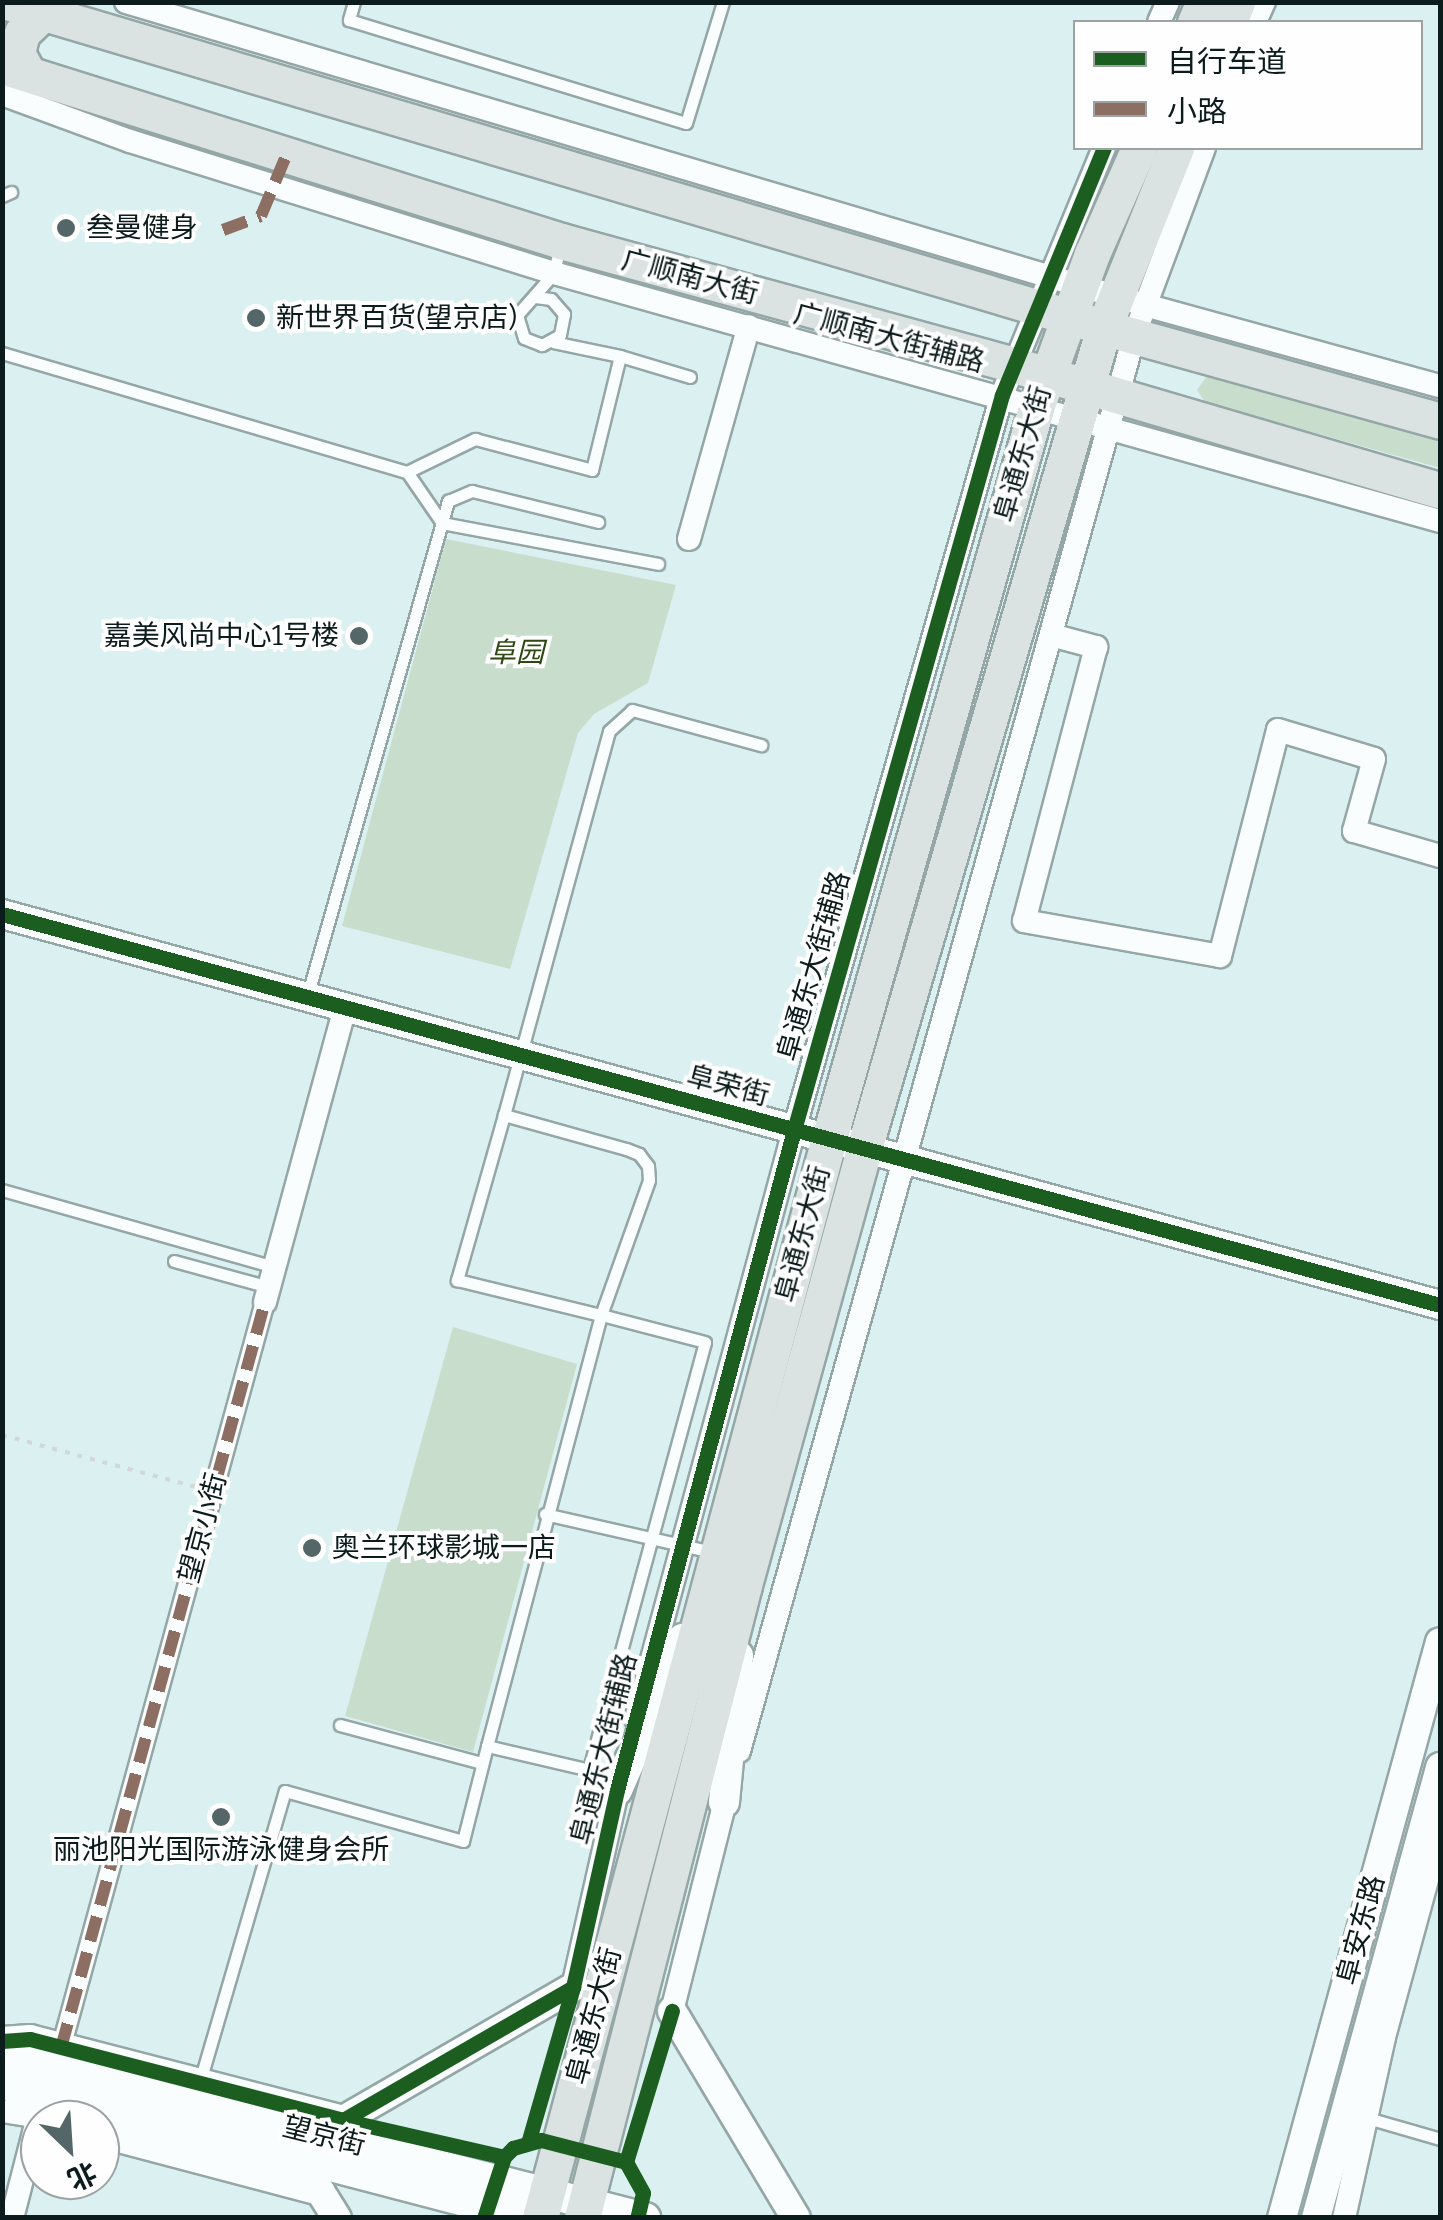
<!DOCTYPE html>
<meta charset="utf-8">
<style>
body{margin:0}
#map{position:relative;width:1443px;height:2220px;overflow:hidden;background:#dbf1f1;font-family:Bitter,"Noto Sans SC",serif}
div>[style]{position:absolute}
[style*='--x']{left:calc(var(--x)*1px);top:calc(var(--y)*1px);width:calc(var(--w)*1px);rotate:calc(var(--a)*1deg)}
.green>*{inset:0;background:#c9ddcd}
.path>*{height:4px;margin-top:-2px;transform-origin:0;background:repeating-linear-gradient(90deg,#d2d8d8 0 5px,transparent 0 13px)}
.roads{filter:drop-shadow(2px 0 #95a6a6) drop-shadow(-2px 0 #95a6a6) drop-shadow(0 2px #95a6a6) drop-shadow(0 -2px #95a6a6)}
.service>*{height:11px;margin:-5.5px;padding:0 5.5px;transform-origin:5.5px;border-radius:5.5px;background:#fafdfd}
.pedestrian>*{height:18px;margin:-9px;padding:0 9px;transform-origin:9px;border-radius:9px;background:#fafdfd}
.minor>*{height:22px;margin:-11px;padding:0 11px;transform-origin:11px;border-radius:11px;background:#fafdfd}
.tertiary>*{height:28px;margin:-14px;padding:0 14px;transform-origin:14px;border-radius:14px;background:#fafdfd}
.secondary>*{height:30px;margin:-15px;padding:0 15px;transform-origin:15px;border-radius:15px;background:#fafdfd}
.primary>*{height:35px;margin:-17.5px;padding:0 17.5px;transform-origin:17.5px;border-radius:17.5px;background:#dae3e1}
.quiet>*{height:12px;margin-top:-6px;transform-origin:0;background:repeating-linear-gradient(90deg,#8d6e63 0 25px,transparent 0 37px)}
.cycleway>*{height:15px;margin:-7.5px;padding:0 7.5px;transform-origin:7.5px;border-radius:7.5px;background:#1b5e20}
.dots>*{width:28px;height:28px;translate:-50% -50%;box-sizing:border-box;border:5px solid #fefefe;border-radius:50%}
span{translate:-50% -50%;white-space:nowrap;text-align:center;line-height:1.15;-webkit-text-stroke:8px #fefefe;paint-order:stroke}
.poi-label{font-size:28px;color:#0c1b1c}
.left{translate:0 -50%;text-align:left}
.right{translate:-100% -50%;text-align:right}
.street-label{font-size:28px;color:#0c1b1c}
.park-label{font-size:28px;color:#2c4810;font-style:italic}
.frame{position:absolute;inset:0;border:5px solid #0c1b1c;pointer-events:none}
.legend{position:absolute;left:1073px;top:20px;width:350px;height:130px;box-sizing:border-box;background:#fefefe;border:2px solid #9da3a4;margin:0;padding:12px 18px;list-style:none;font-size:30px;color:#0c1b1c}
.legend li{display:flex;align-items:center;gap:20px;height:50px}
.legend b{width:50px;border:2px solid #9da3a4}
.north{position:absolute;left:20px;top:2100px;width:100px;height:100px;box-sizing:border-box;background:#fefefe;border:2px solid #9da3a4;border-radius:50%;rotate:155deg;font-size:28px;font-weight:700;line-height:40px;text-align:center;color:#0c1b1c}
.north::after{content:'';display:block;margin:auto;width:35px;height:45px;background:#546667;clip-path:polygon(50% 0,100% 100%,50% 72%,0 100%)}
</style>
<div id="map">
<div class="green">
<i style="clip-path:polygon(1209px 373px,1440px 437px,1440px 468px,1205px 402px,1197px 390px)"></i>
<i style="clip-path:polygon(446px 539px,676px 585px,648px 683px,594px 714px,578px 733px,510px 969px,342px 926px)"></i>
<i style="clip-path:polygon(453px 1327px,577px 1364px,473px 1752px,345px 1716px)"></i>
</div>
<div class="path">
<i style="--x:2;--y:1435;--w:201;--a:15"></i>
</div>
<div class="roads">
<div class="service">
<i style="--x:354;--y:2;--w:19;--a:106"></i>
<i style="--x:349;--y:20;--w:352;--a:17"></i>
<i style="--x:686;--y:123;--w:127;--a:-73"></i>
<i style="--x:2;--y:196;--w:10;--a:-24"></i>
<i style="--x:535;--y:297;--w:16;--a:7"></i>
<i style="--x:551;--y:299;--w:20;--a:49"></i>
<i style="--x:564;--y:314;--w:21;--a:101"></i>
<i style="--x:560;--y:335;--w:21;--a:151"></i>
<i style="--x:542;--y:345;--w:19;--a:-159"></i>
<i style="--x:524;--y:338;--w:24;--a:-107"></i>
<i style="--x:517;--y:315;--w:56;--a:-48.6"></i>
<i style="--x:554;--y:273;--w:29;--a:-78"></i>
<i style="--x:2;--y:353;--w:422;--a:16.4"></i>
<i style="--x:407;--y:472;--w:76;--a:-25.9"></i>
<i style="--x:475;--y:439;--w:121;--a:14.8"></i>
<i style="--x:592;--y:470;--w:117;--a:-76.2"></i>
<i style="--x:620;--y:356;--w:68;--a:-168.2"></i>
<i style="--x:620;--y:356;--w:73;--a:16.7"></i>
<i style="--x:407;--y:472;--w:62;--a:55.5"></i>
<i style="--x:442;--y:523;--w:220;--a:10.7"></i>
<i style="--x:307;--y:997;--w:516;--a:-74.13"></i>
<i style="--x:448;--y:501;--w:26;--a:-23"></i>
<i style="--x:472;--y:491;--w:130;--a:13.8"></i>
<i style="--x:504;--y:1115;--w:172;--a:105.9"></i>
<i style="--x:457;--y:1280;--w:148;--a:13.7"></i>
<i style="--x:601;--y:1315;--w:143;--a:-70.4"></i>
<i style="--x:649;--y:1180;--w:14;--a:-94"></i>
<i style="--x:648;--y:1166;--w:15;--a:-127"></i>
<i style="--x:639;--y:1154;--w:14;--a:-159"></i>
<i style="--x:626;--y:1149;--w:127;--a:-164.4"></i>
<i style="--x:504;--y:1115;--w:398;--a:-74.7"></i>
<i style="--x:609;--y:731;--w:31;--a:-42"></i>
<i style="--x:632;--y:710;--w:134;--a:15.2"></i>
<i style="--x:2;--y:1190;--w:283;--a:15.8"></i>
<i style="--x:174;--y:1261;--w:98;--a:15.3"></i>
<i style="--x:545;--y:1514;--w:171;--a:12.8"></i>
<i style="--x:340;--y:1725;--w:147;--a:15"></i>
<i style="--x:589;--y:1769;--w:442;--a:-74.8"></i>
<i style="--x:705;--y:1342;--w:107;--a:-165.4"></i>
<i style="--x:601;--y:1315;--w:446;--a:104.8"></i>
<i style="--x:487;--y:1746;--w:137;--a:13.1"></i>
<i style="--x:200;--y:2081;--w:302;--a:-73.7"></i>
<i style="--x:285;--y:1791;--w:185;--a:15.7"></i>
<i style="--x:463;--y:1841;--w:98;--a:-75.8"></i>
<i style="--x:1364;--y:2117;--w:79;--a:16.1"></i>
</div>
<div class="pedestrian">
<i style="--x:61;--y:2048;--w:773;--a:-74.71"></i>
</div>
<div class="minor">
<i style="--x:126;--y:2;--w:1063;--a:16.56"></i>
<i style="--x:1145;--y:305;--w:306;--a:15.4"></i>
<i style="--x:1159;--y:22;--w:22;--a:-66"></i>
<i style="--x:1255;--y:22;--w:22;--a:-66"></i>
<i style="--x:2;--y:94;--w:136;--a:20.2"></i>
<i style="--x:130;--y:141;--w:444;--a:17.3"></i>
<i style="--x:554;--y:273;--w:920;--a:15.64"></i>
<i style="--x:689;--y:539;--w:221;--a:-74.3"></i>
<i style="--x:1051;--y:635;--w:47;--a:14.9"></i>
<i style="--x:1096;--y:647;--w:283;--a:104.7"></i>
<i style="--x:1024;--y:921;--w:199;--a:10.1"></i>
<i style="--x:1220;--y:956;--w:233;--a:-75.6"></i>
<i style="--x:1278;--y:730;--w:100;--a:16.8"></i>
<i style="--x:1374;--y:759;--w:75;--a:105.5"></i>
<i style="--x:1354;--y:831;--w:90;--a:16.2"></i>
<i style="--x:265;--y:1302;--w:306;--a:-74.8"></i>
<i style="--x:636;--y:1719;--w:610;--a:-74.98"></i>
<i style="--x:794;--y:1130;--w:764;--a:-74.2"></i>
<i style="--x:1002;--y:395;--w:267;--a:-67.6"></i>
<i style="--x:739;--y:1751;--w:1469;--a:-74.4"></i>
<i style="--x:1134;--y:336;--w:201;--a:-69.6"></i>
<i style="--x:573;--y:1987;--w:218;--a:-77.3"></i>
<i style="--x:672;--y:2011;--w:232;--a:-75.8"></i>
<i style="--x:2;--y:2081;--w:51;--a:45"></i>
<i style="--x:38;--y:2117;--w:104;--a:104.4"></i>
<i style="--x:2;--y:2111;--w:36;--a:9"></i>
<i style="--x:1344;--y:2218;--w:185;--a:-77.5"></i>
<i style="--x:1384;--y:2037;--w:213;--a:-74.7"></i>
</div>
<div class="tertiary">
<i style="--x:2;--y:914;--w:1490;--a:15.21"></i>
<i style="--x:672;--y:2011;--w:241;--a:59.1"></i>
<i style="--x:2;--y:2041;--w:28;--a:-4"></i>
<i style="--x:30;--y:2039;--w:323;--a:14.5"></i>
<i style="--x:343;--y:2120;--w:266;--a:-30"></i>
<i style="--x:38;--y:2117;--w:12;--a:14"></i>
<i style="--x:100;--y:2133;--w:228;--a:14.8"></i>
<i style="--x:320;--y:2191;--w:32;--a:58"></i>
<i style="--x:1282;--y:2218;--w:597;--a:-74.66"></i>
<i style="--x:1316;--y:2218;--w:468;--a:-74.6"></i>
</div>
<div class="secondary">
<i style="--x:617;--y:1790;--w:165;--a:-66.4"></i>
<i style="--x:724;--y:1802;--w:147;--a:-84.5"></i>
<i style="--x:2;--y:2054;--w:664;--a:14.31"></i>
<i style="--x:2;--y:2080;--w:545;--a:14.67"></i>
</div>
<div class="primary">
<i style="--x:7;--y:2;--w:1175;--a:16.51"></i>
<i style="--x:1134;--y:336;--w:318;--a:15.5"></i>
<i style="--x:1195;--y:22;--w:22;--a:-66"></i>
<i style="--x:1229;--y:22;--w:22;--a:-68"></i>
<i style="--x:2;--y:66;--w:586;--a:17.38"></i>
<i style="--x:561;--y:241;--w:470;--a:15.3"></i>
<i style="--x:1014;--y:365;--w:444;--a:16.4"></i>
<i style="--x:28;--y:73;--w:23;--a:-119"></i>
<i style="--x:17;--y:53;--w:21;--a:-76"></i>
<i style="--x:22;--y:33;--w:28;--a:-44"></i>
<i style="--x:540;--y:2218;--w:1117;--a:-75.01"></i>
<i style="--x:829;--y:1139;--w:763;--a:-74.18"></i>
<i style="--x:1037;--y:405;--w:161;--a:-70"></i>
<i style="--x:1092;--y:254;--w:116;--a:-66.1"></i>
<i style="--x:582;--y:2218;--w:653;--a:-75.64"></i>
<i style="--x:744;--y:1585;--w:452;--a:-74.6"></i>
<i style="--x:864;--y:1149;--w:856;--a:-73.72"></i>
<i style="--x:1104;--y:327;--w:193;--a:-68.1"></i>
</div>
</div>
<div class="quiet">
<i style="--x:223;--y:230;--w:40;--a:-20.2"></i>
<i style="--x:261;--y:216;--w:65;--a:-67.4"></i>
<i style="--x:61;--y:2048;--w:773;--a:-74.71"></i>
</div>
<div class="cycleway">
<i style="--x:2;--y:914;--w:1490;--a:15.21"></i>
<i style="--x:2;--y:2041;--w:28;--a:-4"></i>
<i style="--x:30;--y:2039;--w:323;--a:14.5"></i>
<i style="--x:343;--y:2120;--w:266;--a:-30"></i>
<i style="--x:343;--y:2120;--w:165;--a:12.9"></i>
<i style="--x:528;--y:2143;--w:162;--a:-73.9"></i>
<i style="--x:573;--y:1987;--w:202;--a:-77.4"></i>
<i style="--x:617;--y:1790;--w:683;--a:-74.99"></i>
<i style="--x:794;--y:1130;--w:764;--a:-74.2"></i>
<i style="--x:1002;--y:395;--w:267;--a:-67.6"></i>
<i style="--x:626;--y:2162;--w:158;--a:-73.1"></i>
<i style="--x:484;--y:2218;--w:64;--a:-71.8"></i>
<i style="--x:504;--y:2157;--w:13;--a:-45"></i>
<i style="--x:513;--y:2148;--w:29;--a:-16"></i>
<i style="--x:541;--y:2140;--w:88;--a:14.5"></i>
<i style="--x:626;--y:2162;--w:35;--a:61"></i>
<i style="--x:643;--y:2193;--w:26;--a:103"></i>
</div>
<div class="dots">
<i style="left:66px;top:228px;background:#546667"></i>
<i style="left:256px;top:318px;background:#546667"></i>
<i style="left:359px;top:636px;background:#546667"></i>
<i style="left:312px;top:1548px;background:#546667"></i>
<i style="left:221px;top:1817px;background:#546667"></i>
</div>
<div class="poi-label">
<span class="left" style="left:86px;top:228px">叁曼健身</span>
<span class="left" style="left:276px;top:318px">新世界百货(望京店)</span>
<span class="right" style="left:339px;top:636px">嘉美风尚中心1号楼</span>
<span class="left" style="left:332px;top:1548px">奥兰环球影城一店</span>
<span style="left:221px;top:1850px">丽池阳光国际游泳健身会所</span>
</div>
<div class="street-label">
<span style="left:690px;top:277px;rotate:15deg">广顺南大街</span>
<span style="left:889px;top:338px;rotate:15deg">广顺南大街辅路</span>
<span style="left:1023px;top:454px;rotate:-74deg">阜通东大街</span>
<span style="left:814px;top:966px;rotate:-74deg">阜通东大街辅路</span>
<span style="left:728px;top:1086px;rotate:15deg">阜荣街</span>
<span style="left:803px;top:1234px;rotate:-75deg">阜通东大街</span>
<span style="left:203px;top:1528px;rotate:-75deg">望京小街</span>
<span style="left:604px;top:1749px;rotate:-76deg">阜通东大街辅路</span>
<span style="left:1361px;top:1930px;rotate:-75deg">阜安东路</span>
<span style="left:594px;top:2016px;rotate:-75deg">阜通东大街</span>
<span style="left:324px;top:2136px;rotate:14deg">望京街</span>
</div>
<div class="park-label">
<span style="left:516px;top:653px">阜园</span>
</div>
<div class="frame"></div>
<ul class="legend">
<li><b style="height:12px;background:#1b5e20"></b>自行车道</li>
<li><b style="height:12px;background:#8d6e63"></b>小路</li>
</ul>
<div class="north">北</div>
</div>
